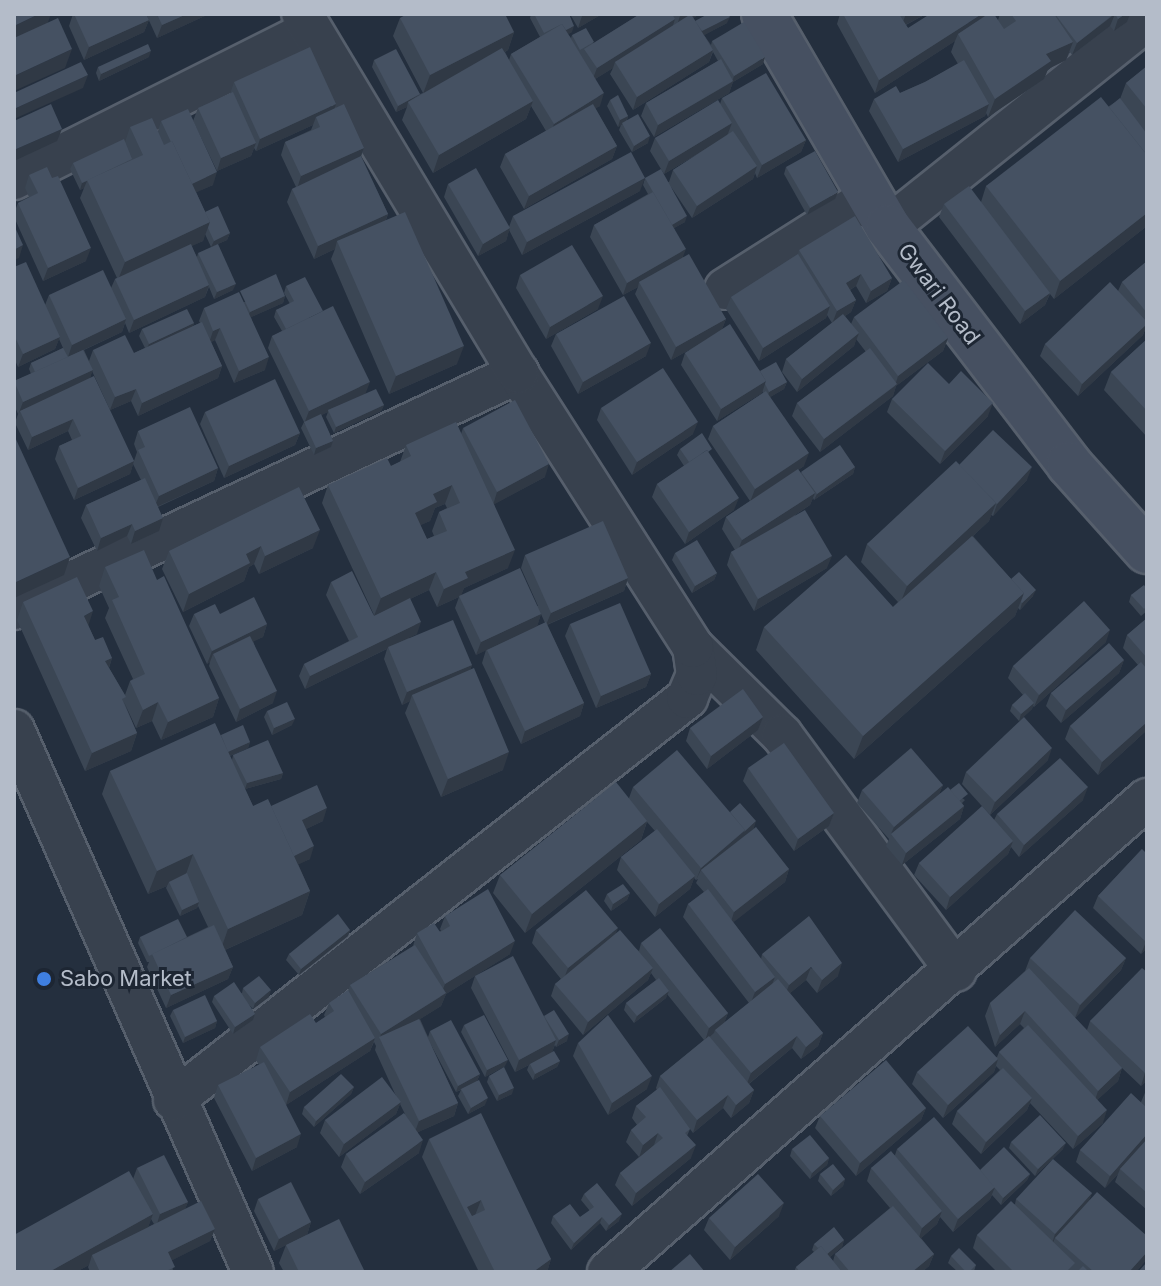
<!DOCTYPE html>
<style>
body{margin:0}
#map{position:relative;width:1161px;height:1286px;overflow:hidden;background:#242f3e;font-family:Inter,sans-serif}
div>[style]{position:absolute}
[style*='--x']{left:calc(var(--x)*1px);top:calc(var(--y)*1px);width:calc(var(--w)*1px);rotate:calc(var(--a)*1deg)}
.roads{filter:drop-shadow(2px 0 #565f6c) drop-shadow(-2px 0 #565f6c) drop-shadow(0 2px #565f6c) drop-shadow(0 -2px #565f6c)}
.street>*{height:40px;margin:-20px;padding:0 20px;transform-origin:20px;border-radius:20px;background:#38414e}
.secondary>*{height:44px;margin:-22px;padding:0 22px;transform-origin:22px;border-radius:22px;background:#465061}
.wall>*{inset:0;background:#3b4654}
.shaded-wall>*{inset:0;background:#303945}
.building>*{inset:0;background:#455162}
.dots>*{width:22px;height:22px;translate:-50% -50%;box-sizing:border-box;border:4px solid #1d2633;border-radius:50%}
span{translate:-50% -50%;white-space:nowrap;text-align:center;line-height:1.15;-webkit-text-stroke:6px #1d2633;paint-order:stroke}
.street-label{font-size:22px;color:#b4bcc9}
.poi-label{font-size:22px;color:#b4bcc9}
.left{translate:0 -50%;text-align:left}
.frame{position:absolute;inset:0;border:16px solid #b4bcc9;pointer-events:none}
</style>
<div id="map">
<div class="roads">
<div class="street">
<i style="--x:14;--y:179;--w:331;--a:-26.6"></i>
<i style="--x:888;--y:227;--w:332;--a:-38.6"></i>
<i style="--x:725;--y:289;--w:172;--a:-32.4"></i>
<i style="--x:14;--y:609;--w:557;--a:-25.09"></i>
<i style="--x:693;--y:647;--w:125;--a:44.7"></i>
<i style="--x:782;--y:735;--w:293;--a:53.6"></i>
<i style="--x:14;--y:730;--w:592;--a:66.2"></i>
<i style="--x:174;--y:1100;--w:652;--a:-38.08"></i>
<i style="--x:687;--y:698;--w:25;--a:-67"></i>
<i style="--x:697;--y:675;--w:28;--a:-98"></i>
<i style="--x:693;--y:647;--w:325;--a:-122.6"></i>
<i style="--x:518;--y:373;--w:419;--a:-121"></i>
<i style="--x:608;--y:1272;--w:717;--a:-41.27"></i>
</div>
<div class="secondary">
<i style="--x:764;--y:14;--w:246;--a:59.8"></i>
<i style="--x:888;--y:227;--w:298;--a:52.6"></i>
<i style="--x:1069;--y:464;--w:117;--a:48.1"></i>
</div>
</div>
<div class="wall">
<i style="clip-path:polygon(73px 14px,149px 20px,144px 32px,84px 60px,69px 26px)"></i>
<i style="clip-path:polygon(146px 14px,209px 14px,157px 38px)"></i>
<i style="clip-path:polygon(531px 14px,569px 14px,572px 32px,568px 34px,571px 38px,572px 35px,594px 43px,640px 14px,700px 14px,693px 18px,695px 21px,727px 23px,704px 35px,711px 45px,712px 41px,763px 64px,733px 82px,729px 93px,654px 137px,641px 116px,646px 103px,718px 61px,713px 52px,709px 62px,633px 110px,610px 74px,613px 68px,595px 79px,600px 106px,595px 108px,617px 146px,612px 159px,524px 209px,500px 167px,505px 154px,546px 131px,531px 106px,526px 119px,433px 173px,402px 120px,407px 107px,396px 112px,372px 67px,374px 60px,420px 94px,423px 93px,393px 36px,400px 18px,514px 32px,508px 50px,505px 52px,509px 60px,511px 54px,540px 37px,530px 18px)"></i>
<i style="clip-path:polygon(570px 14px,602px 14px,578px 28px)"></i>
<i style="clip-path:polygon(840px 14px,926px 14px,906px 25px,908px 28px,998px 20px,1000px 14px,1130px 14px,1127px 22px,1114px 31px,1110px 26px,1072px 55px,1070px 52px,1066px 60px,1048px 69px,1044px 79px,988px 117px,986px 113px,985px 116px,898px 162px,869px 111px,874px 99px,900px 93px,925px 82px,958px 64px,951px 52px,955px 41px,875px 93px,837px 24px)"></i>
<i style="clip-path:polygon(149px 57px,99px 81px,96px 73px,98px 67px)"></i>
<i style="clip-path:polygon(1147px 66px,1147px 226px,1054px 299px,1050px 294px,1045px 305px,1020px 324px,939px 217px,944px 204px,981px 202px,986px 186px,1120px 99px,1126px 83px)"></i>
<i style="clip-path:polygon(234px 82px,335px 108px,364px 148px,361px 157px,388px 214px,386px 220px,457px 364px,389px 394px,331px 259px,335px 249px,314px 259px,287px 202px,292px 189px,296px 187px,281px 155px,285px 142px,311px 130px,313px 125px,256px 151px,254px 148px,251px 156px,217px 171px,193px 121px,198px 108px,230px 94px)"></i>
<i style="clip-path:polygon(722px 98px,806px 140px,801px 152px,757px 178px,755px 173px,753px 179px,692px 218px,671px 187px,685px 222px,674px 228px,683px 257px,726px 319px,722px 329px,760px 371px,787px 382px,784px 389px,770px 397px,804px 466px,798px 470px,801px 473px,855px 467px,853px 474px,814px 500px,813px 498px,810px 505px,795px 515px,827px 568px,754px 611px,727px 565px,731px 552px,735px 550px,722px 529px,726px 517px,750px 501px,708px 439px,713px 426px,763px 393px,763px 391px,762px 393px,717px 421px,681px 365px,685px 353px,696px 346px,671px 360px,635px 294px,638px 287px,623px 295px,590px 237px,594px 225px,648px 194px,643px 185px,645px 178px,669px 182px,673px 170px,708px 148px,664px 174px,650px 151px,655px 138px,720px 104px)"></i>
<i style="clip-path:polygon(610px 100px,628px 116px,627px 120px,648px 143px,632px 152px,619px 130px,621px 125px,618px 127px,607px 106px)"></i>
<i style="clip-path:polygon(161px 121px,213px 185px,196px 192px,205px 212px,230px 233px,227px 240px,211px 247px,205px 234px,203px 241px,191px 246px,197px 257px,198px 253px,233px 290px,214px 299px,209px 287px,205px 297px,129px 333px,125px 323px,122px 332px,84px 350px,89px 361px,93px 350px,134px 353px,145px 348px,139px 336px,142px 329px,194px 323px,193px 326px,200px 323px,199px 321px,204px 308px,285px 296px,283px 303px,251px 317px,265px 370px,234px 383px,215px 340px,211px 342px,222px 366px,218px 378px,138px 416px,131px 401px,110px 410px,92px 371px,90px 378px,134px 461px,137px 452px,134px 444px,138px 431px,218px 468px,214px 481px,158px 507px,159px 531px,131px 544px,127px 536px,97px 551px,81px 518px,86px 505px,141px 480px,133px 464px,130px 474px,74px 500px,55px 459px,59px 446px,72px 440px,68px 431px,28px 450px,15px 423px,18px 414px,14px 405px,14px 381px,31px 374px,29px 369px,31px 363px,63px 348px,59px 339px,55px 349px,18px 367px,14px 358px,14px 267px,45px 305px,49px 295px,111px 288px,115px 279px,117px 278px,80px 198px,84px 188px,80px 190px,70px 169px,73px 163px,125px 142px,130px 127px,158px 131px)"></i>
<i style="clip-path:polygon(786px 167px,835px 199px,807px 215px,784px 174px)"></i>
<i style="clip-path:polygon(29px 175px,86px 261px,43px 281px,14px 217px,14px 213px,18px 203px,29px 197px,25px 188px)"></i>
<i style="clip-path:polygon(448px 184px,509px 227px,513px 216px,640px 191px,522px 255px,509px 230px,506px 241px,478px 256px,444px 197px)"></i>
<i style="clip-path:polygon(799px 250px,892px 278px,887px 291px,866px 303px,856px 286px,850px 290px,856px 300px,851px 312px,845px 316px,851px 324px,854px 317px,948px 338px,943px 351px,896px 386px,893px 396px,820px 452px,792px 416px,797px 403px,866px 352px,856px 339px,854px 346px,797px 392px,782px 372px,786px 359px,832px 323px,827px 315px,826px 318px,759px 361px,726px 309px,731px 297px,798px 254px)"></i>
<i style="clip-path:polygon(1147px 261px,1147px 332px,1145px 330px,1143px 335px,1078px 396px,1040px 356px,1045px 344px,1118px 291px,1122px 282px)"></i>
<i style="clip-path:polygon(520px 275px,598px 309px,546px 339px,516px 288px)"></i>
<i style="clip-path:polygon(286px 286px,365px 394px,384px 405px,381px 411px,334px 433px,326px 417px,328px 412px,321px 415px,333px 441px,331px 447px,314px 455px,301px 428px,304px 422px,268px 348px,272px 336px,282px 331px,274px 317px,276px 310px,290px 304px,284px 293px)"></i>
<i style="clip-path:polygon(556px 334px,646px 356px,578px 394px,551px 346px)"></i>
<i style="clip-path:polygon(1147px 339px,1147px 437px,1104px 390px,1111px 372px)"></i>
<i style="clip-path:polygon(949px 384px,988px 416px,940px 464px,887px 412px,892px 399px)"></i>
<i style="clip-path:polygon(601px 408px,693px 434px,632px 475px,597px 420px)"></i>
<i style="clip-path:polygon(205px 412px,300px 433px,295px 445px,224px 478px,200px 424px)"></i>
<i style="clip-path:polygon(evenodd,463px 428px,545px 477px,494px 504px,508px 568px,464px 588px,461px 595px,538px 606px,521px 568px,525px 555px,628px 578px,624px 591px,547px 625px,584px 703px,580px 716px,521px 744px,482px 663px,486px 650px,476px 655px,455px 608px,459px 597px,437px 607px,429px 590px,410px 599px,417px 634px,408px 638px,472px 665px,470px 670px,503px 770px,441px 797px,405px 713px,410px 701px,402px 705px,384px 659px,387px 649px,305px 689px,299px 676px,304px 664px,349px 641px,326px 595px,331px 582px,374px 615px,322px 503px,328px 485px,391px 466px,400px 462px,406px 445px,461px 434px,463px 428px,445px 504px,447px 508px,439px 512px,432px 531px,434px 536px,427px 539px,420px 525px,430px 521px,435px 508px,445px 504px,463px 428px,541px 614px,545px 623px,537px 626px,541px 614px)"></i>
<i style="clip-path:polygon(680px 449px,710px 455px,734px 510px,685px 544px,652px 497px,657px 484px,684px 466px,677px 455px)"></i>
<i style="clip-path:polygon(959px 465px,1027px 480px,993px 516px,991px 515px,989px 521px,973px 536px,1011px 579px,1033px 596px,1020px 610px,1018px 608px,1015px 616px,854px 759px,756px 650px,764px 627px,893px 607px,898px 602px,861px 562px,867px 544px)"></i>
<i style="clip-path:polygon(299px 487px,313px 548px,259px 574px,254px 564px,249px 567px,244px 581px,183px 612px,162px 569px,169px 551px)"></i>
<i style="clip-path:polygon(675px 553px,717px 573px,714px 580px,692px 593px,672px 560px)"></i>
<i style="clip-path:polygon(105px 567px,157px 580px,219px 698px,213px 717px,161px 740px,152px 721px,136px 728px,124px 702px,137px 733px,131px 751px,85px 771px,17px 620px,23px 602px,88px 625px,95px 640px,112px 658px,109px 668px,125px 695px,130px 681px,133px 679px,105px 618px,109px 608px,99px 586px)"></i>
<i style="clip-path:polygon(1147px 589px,1147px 611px,1141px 616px,1129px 602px,1131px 595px)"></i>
<i style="clip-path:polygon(194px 614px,220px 614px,267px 624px,263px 637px,253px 641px,273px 703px,236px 722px,209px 666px,210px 662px,207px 664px,189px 626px)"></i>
<i style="clip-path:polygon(1147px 618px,1147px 730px,1098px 775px,1065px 739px,1070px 726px,1138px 665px,1123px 648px,1127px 635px)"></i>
<i style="clip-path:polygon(570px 624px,651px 674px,646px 687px,596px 708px,565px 636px)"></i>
<i style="clip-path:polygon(1106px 642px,1034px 707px,1033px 706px,1032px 709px,1019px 721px,1010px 711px,1012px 705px,1023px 695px,1008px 678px,1013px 666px)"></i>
<i style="clip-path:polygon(1124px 660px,1119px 673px,1061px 723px,1046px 706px,1051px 693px)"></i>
<i style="clip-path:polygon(267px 711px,292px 725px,272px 735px,264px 717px)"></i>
<i style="clip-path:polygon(763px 717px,758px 730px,707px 769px,686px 741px,690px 728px)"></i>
<i style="clip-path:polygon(221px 735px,250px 742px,248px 748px,230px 756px,232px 760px,233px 755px,283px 773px,281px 779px,245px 789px,253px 806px,271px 806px,323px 821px,306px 829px,310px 859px,298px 864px,310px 891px,302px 915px,225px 950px,233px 967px,228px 979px,166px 1008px,147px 967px,149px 962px,147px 962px,138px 943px,140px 937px,187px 937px,208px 927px,198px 906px,197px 908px,180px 916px,166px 888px,167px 886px,148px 894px,102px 794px,110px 771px)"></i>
<i style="clip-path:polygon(1048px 760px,990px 815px,962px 784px,966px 772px)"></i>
<i style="clip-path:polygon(748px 768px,834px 813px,829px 826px,794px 851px,743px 781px)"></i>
<i style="clip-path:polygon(943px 785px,939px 794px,950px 790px,965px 800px,962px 803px,964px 806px,960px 819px,902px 865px,886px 846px,889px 839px,857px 803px,862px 790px)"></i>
<i style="clip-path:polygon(633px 787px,730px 812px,754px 828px,746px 835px,789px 869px,785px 882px,733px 922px,761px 959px,762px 954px,838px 976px,817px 993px,806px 980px,790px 993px,823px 1033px,818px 1046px,801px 1059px,792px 1048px,749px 1084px,754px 1090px,749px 1103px,731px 1118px,723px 1108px,693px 1133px,690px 1129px,687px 1136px,691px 1158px,632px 1206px,615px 1185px,620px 1173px,639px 1157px,626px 1142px,631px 1130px,637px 1125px,632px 1118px,636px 1106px,657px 1090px,656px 1088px,660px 1076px,704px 1040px,667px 994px,666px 998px,634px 1023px,624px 1010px,626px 1003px,656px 980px,651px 973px,648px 980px,583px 1035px,551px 996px,555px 984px,561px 979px,532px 943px,536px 930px,616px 933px,639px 951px,641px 943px,728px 1013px,724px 1023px,749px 1003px,683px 917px,688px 904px,704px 892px,696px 883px,698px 879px,696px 880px,694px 878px,690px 889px,655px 917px,617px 870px,621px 857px,655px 831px,647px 822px,641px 840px,525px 933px,493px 893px,500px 875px,629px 798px)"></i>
<i style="clip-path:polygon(1083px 800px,1019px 857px,1011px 847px,1008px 854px,946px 910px,914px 875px,919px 863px,994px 820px,997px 814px)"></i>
<i style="clip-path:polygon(1142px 849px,1147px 948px,1141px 954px,1093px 908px,1098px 896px)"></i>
<i style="clip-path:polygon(630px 893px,627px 900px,611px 911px,604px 901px,607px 894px)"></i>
<i style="clip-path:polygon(445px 916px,510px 954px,446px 994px,441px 1006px,420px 1019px,428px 1037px,430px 1031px,480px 1074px,477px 1081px,485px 1105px,468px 1114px,458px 1096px,461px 1090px,456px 1092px,430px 1043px,458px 1103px,454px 1116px,418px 1132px,419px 1153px,360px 1194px,341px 1167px,346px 1154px,405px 1114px,400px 1104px,396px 1114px,339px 1157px,320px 1133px,325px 1120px,396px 1096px,375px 1050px,376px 1046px,374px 1042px,370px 1051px,286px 1105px,297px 1147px,252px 1171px,214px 1098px,218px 1085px,259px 1065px,256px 1060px,260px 1047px,316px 1023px,325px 1017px,324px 1015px,329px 1003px,348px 991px,350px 985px,413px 946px,417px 933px,441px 931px,440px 929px)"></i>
<i style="clip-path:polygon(350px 930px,348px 936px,299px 975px,286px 960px,289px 954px)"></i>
<i style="clip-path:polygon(1030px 958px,1126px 958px,1121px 970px,1075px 1018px,1087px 1030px,1090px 1021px,1147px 972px,1147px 1080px,1141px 1086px,1122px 1068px,1118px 1081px,1097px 1100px,1103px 1123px,1073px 1149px,1030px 1103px,1027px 1110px,981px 1154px,952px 1124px,957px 1111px,1000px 1070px,996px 1066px,994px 1072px,943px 1118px,912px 1084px,917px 1072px,997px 1057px,999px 1052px,1024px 1028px,1020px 1024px,995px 1047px,985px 1016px,990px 1003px,1025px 971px)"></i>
<i style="clip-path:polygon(475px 976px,544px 1016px,567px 1041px,556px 1047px,555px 1045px,552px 1052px,560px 1061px,557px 1067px,533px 1080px,527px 1070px,529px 1065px,515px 1072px,471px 988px)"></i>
<i style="clip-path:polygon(243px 988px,269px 997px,253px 1009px,249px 1005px,255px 1014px,253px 1020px,233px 1034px,212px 1002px,214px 996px,242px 993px)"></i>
<i style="clip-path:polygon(173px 1010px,217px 1021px,215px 1028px,183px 1043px,170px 1016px)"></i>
<i style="clip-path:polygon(464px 1025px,505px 1066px,485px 1077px,461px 1032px)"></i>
<i style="clip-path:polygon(578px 1043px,647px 1089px,608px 1115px,573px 1056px)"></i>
<i style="clip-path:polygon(489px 1076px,512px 1094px,497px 1101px,487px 1082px)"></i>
<i style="clip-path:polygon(354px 1087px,351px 1094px,314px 1127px,302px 1114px,304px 1107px)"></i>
<i style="clip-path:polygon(1147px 1088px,1147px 1210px,1115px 1182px,1118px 1174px,1105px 1188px,1076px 1162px,1080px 1150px,1141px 1102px)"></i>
<i style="clip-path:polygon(926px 1108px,921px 1120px,856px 1176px,815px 1128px,820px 1116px)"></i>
<i style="clip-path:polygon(429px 1139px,551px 1259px,547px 1272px,479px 1272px,422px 1157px)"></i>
<i style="clip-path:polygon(1011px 1142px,1063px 1149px,1035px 1176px,1009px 1148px)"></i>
<i style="clip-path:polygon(792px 1149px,829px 1158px,827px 1165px,810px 1179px,790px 1156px)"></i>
<i style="clip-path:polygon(897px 1149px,980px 1170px,1030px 1174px,1027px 1180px,1001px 1205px,992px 1195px,990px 1199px,953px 1232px,940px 1217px,937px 1224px,921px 1238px,934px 1254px,929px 1266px,922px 1272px,794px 1272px,796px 1267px,814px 1252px,812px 1250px,814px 1244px,844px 1240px,842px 1247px,830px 1257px,833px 1261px,835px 1254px,890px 1208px,867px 1181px,871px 1168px,895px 1155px)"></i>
<i style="clip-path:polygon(evenodd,137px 1168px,188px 1202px,185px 1209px,215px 1229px,210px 1241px,172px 1260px,173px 1272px,90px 1272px,88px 1267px,89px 1265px,76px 1272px,14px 1272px,14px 1235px,133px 1179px,137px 1168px,151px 1219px,154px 1224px,148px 1227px,151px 1219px)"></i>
<i style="clip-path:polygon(820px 1174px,845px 1179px,843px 1186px,831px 1196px,818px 1181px)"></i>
<i style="clip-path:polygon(1092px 1193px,1089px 1200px,1147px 1236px,1147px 1259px,1136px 1272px,1075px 1272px,1072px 1270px,1072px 1272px,997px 1272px,973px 1248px,977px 1235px,1015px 1204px,1016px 1199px)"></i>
<i style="clip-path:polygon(584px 1194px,619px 1221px,606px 1231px,600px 1223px,571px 1250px,551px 1223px,553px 1216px,580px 1217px,590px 1211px,581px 1200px)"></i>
<i style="clip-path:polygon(258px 1199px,311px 1222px,307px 1235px,365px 1272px,284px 1272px,279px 1263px,286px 1245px,274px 1251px,254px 1211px)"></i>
<i style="clip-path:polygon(779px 1216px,730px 1260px,704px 1230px,709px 1218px)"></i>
<i style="clip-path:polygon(951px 1256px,976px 1265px,974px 1271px,958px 1272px,948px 1263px)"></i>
</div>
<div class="shaded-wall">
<i style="clip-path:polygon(39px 14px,51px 14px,47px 25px,14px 41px,14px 26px)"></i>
<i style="clip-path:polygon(187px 14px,209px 14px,157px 38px,162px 25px)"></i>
<i style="clip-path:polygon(585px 14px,602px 14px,578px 28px,582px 16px)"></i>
<i style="clip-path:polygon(683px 14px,700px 14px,676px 28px,680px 16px)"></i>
<i style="clip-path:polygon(906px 14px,926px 14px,901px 27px)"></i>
<i style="clip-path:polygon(982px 14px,989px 14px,958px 34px,955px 41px,875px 93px,879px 80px)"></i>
<i style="clip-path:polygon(1115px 14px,1110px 26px,1072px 55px,1077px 43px)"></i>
<i style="clip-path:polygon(1125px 14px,1130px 14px,1127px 22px,1114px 31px,1118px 19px)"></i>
<i style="clip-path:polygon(730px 17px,727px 23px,697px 39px,699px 32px)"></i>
<i style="clip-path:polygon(675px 19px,671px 32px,615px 62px,613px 68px,592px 81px,597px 68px)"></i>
<i style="clip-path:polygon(149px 20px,144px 32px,84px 60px,89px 47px)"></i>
<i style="clip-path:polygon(574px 26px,572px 32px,562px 38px,564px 31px)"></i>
<i style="clip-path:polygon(514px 32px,508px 50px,423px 94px,430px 75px)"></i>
<i style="clip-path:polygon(1073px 42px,1066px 60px,1048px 69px,1044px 79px,988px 117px,995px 99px,1046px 54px)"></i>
<i style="clip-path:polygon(72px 49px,65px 68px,14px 91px,14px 76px)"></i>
<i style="clip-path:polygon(713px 50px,709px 62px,633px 110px,637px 97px)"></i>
<i style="clip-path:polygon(151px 51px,149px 57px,99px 81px,101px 74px)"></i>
<i style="clip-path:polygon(765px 57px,763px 64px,733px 82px,729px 93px,654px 137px,658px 125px,732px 82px,734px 76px)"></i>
<i style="clip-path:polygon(88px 75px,83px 88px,14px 119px,14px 109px)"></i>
<i style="clip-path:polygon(604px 93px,600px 106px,549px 137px,554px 124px)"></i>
<i style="clip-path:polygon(420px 94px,408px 102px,407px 107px,396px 112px,398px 106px)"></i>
<i style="clip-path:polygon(533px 101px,526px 119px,433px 173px,439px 155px)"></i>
<i style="clip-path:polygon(336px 104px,332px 117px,316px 117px,313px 125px,256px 151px,260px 139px)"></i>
<i style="clip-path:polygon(989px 104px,985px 116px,898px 162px,903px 149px)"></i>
<i style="clip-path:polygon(628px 116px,626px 122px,618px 127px,620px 120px)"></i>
<i style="clip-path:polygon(732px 123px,727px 136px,664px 174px,669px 161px)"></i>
<i style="clip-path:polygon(62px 129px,57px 141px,14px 161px,14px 150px)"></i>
<i style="clip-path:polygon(650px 136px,648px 143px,632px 152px,634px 146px)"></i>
<i style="clip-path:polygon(806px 140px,801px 152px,757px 178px,762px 165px)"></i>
<i style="clip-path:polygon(256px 143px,251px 156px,217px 171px,221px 158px)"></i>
<i style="clip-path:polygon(617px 146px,612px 159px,524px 209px,529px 196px)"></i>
<i style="clip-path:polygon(364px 148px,359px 160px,297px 189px,301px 176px)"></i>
<i style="clip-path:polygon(757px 166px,753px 179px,692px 218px,697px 206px)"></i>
<i style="clip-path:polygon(217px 172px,213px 185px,186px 197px,191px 184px)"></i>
<i style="clip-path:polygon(645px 178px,640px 191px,522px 255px,527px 242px)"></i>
<i style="clip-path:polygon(87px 181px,84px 188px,80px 190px,82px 183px)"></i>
<i style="clip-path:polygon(838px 192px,835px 199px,807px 215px,810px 208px)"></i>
<i style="clip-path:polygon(1147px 213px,1147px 226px,1054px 299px,1060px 281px)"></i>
<i style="clip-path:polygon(388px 214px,383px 227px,337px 241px,335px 249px,314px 259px,318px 246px)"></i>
<i style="clip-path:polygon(687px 216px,685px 222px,669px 231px,671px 225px)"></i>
<i style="clip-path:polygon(210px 222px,203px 241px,118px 280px,125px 262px)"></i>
<i style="clip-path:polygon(510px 228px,506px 241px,478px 256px,483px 244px)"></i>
<i style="clip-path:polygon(230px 233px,227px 240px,211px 247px,214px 241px)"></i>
<i style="clip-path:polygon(23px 245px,19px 258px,14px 260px,14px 250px)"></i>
<i style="clip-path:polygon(91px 248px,86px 261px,43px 281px,48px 268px)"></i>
<i style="clip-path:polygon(686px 249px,681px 262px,639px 282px,638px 287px,623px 295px,627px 283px)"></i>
<i style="clip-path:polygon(861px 274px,856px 286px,841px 295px,846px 283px)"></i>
<i style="clip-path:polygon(892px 278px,887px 291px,866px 303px,871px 291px)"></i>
<i style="clip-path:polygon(236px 284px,233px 290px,214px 299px,217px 292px)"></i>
<i style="clip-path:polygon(209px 285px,205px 297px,129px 333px,134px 320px)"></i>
<i style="clip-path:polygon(1050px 293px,1045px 305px,1020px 324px,1025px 311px)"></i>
<i style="clip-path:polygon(285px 296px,283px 303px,247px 319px,250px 312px)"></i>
<i style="clip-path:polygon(603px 296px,598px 309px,546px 339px,550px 327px)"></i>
<i style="clip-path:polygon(856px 300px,851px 312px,832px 324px,837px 311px)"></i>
<i style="clip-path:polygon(830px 306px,826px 318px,759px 361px,763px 348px)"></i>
<i style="clip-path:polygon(126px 319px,122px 332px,68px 357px,72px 345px)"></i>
<i style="clip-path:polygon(726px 319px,721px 332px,671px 360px,676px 347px)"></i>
<i style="clip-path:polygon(194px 323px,191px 330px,146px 351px,149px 344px)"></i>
<i style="clip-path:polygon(1147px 324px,1143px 335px,1078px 396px,1082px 384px)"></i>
<i style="clip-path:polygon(220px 328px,215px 340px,209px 343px,213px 331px)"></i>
<i style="clip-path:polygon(859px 333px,854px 346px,797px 392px,802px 379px)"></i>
<i style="clip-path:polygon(60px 337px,55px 349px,18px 367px,23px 354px)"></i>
<i style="clip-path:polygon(948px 338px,943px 351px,896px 386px,893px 396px,820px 452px,824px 439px,895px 386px,898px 376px)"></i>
<i style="clip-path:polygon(651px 343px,646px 356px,578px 394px,583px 382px)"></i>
<i style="clip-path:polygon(464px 346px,457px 364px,389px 394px,396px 376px)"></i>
<i style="clip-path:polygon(269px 357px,265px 370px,234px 383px,239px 371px)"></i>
<i style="clip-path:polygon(222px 366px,218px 378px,138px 416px,142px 403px)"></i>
<i style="clip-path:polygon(93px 370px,88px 383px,20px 411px,18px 415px,23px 402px)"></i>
<i style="clip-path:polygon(766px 381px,762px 393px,717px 421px,721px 409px)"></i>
<i style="clip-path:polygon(370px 382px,365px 395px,328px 410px,328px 412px,304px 424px,309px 411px)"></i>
<i style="clip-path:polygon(787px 382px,784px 389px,767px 399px,769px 392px)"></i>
<i style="clip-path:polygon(136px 389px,131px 401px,110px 410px,115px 397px)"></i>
<i style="clip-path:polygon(993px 403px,988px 416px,940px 464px,945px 451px)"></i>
<i style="clip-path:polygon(384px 405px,381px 411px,334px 433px,336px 427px)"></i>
<i style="clip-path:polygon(73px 419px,68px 431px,28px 450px,32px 437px)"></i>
<i style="clip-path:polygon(698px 422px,693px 434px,632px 475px,637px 462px)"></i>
<i style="clip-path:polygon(300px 433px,295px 445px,224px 478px,229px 466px)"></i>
<i style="clip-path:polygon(333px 441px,331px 447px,314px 455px,316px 448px)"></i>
<i style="clip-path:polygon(809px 453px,804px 466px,750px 502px,755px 489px)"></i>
<i style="clip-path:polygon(134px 461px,130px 474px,74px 500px,78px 488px)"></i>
<i style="clip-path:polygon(549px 464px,545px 477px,493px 505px,497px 492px)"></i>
<i style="clip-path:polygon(855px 467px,853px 474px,814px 500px,817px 494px)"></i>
<i style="clip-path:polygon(1032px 467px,1027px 480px,993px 516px,997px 504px)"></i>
<i style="clip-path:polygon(218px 468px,214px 481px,154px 508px,159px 496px)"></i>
<i style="clip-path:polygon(452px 485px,445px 504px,435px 508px,430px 521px,408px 531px,415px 513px,433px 494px)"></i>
<i style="clip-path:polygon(815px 493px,810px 505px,737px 553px,742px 540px)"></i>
<i style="clip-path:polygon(739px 498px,734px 510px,685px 544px,689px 532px)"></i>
<i style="clip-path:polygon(996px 503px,989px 521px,900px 604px,907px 586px)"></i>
<i style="clip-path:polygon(163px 518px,159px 531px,131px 544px,135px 531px)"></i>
<i style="clip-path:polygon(132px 524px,127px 536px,97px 551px,101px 538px)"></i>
<i style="clip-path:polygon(320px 530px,313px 548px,259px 574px,265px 556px)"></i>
<i style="clip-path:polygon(261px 546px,254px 564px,249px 567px,244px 581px,183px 612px,189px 594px,246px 554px)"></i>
<i style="clip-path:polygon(515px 550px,508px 568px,464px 588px,461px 596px,437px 607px,444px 589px,465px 572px)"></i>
<i style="clip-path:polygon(832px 556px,827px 568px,754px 611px,758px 599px)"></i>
<i style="clip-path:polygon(70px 557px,64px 575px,14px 598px,14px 583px)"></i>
<i style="clip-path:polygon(436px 572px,429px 590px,374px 616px,381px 598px)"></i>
<i style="clip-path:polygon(717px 573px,714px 580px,692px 593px,695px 586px)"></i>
<i style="clip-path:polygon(628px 578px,624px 591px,546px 625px,551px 613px)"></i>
<i style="clip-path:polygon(1036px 590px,1033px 596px,1020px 610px,1022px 603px)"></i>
<i style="clip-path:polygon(1024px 593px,1015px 616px,854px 759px,863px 736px)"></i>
<i style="clip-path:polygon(93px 611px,87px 630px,84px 616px)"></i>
<i style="clip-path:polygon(541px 614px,537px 627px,476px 655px,481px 642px)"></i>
<i style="clip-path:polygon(421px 622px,417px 634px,305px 689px,310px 676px)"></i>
<i style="clip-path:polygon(267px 624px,263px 637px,216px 660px,213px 654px,210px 662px,207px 664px,212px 651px)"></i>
<i style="clip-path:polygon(1110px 630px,1106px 642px,1034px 707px,1039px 695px)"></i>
<i style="clip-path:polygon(112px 658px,106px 676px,105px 661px)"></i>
<i style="clip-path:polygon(1124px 660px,1119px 673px,1061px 723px,1066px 710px)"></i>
<i style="clip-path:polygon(472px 665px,467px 678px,412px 695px,410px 701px,402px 705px,407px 692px)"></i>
<i style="clip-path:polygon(651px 674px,646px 687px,596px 708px,601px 696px)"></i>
<i style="clip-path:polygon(277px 691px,273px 703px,236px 722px,240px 709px)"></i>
<i style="clip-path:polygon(219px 698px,213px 717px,161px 740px,168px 722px)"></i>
<i style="clip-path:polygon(158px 702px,152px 721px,136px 728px,143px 710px)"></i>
<i style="clip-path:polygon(584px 703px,580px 716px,521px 744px,525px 731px)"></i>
<i style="clip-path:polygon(1034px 703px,1032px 709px,1019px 721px,1021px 714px)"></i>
<i style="clip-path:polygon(763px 717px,758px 730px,707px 769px,711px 756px)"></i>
<i style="clip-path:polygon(295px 719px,292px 725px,272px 735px,274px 728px)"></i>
<i style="clip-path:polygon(1147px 722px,1147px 730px,1098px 775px,1102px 762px)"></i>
<i style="clip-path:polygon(137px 733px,131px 751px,85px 771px,92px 753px)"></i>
<i style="clip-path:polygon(250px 742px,248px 748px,220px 760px,222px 754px)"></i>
<i style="clip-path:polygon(1052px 748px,1048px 760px,990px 815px,995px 802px)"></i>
<i style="clip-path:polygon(509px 752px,503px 770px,441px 797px,448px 779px)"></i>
<i style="clip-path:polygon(283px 773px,281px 779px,245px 789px,247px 783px)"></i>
<i style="clip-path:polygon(943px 785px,938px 797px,891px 834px,894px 827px)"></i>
<i style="clip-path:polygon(1088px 787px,1083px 800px,1019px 857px,1024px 845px)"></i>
<i style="clip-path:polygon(964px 806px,960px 819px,902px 865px,906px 853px)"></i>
<i style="clip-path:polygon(327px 808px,323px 821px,298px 833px,302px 820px)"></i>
<i style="clip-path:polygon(834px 813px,829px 826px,794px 851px,798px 839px)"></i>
<i style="clip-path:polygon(647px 821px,641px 840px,525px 933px,532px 914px)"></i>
<i style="clip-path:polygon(756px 821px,754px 828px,742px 839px,701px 870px,696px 880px,701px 868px)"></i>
<i style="clip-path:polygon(1013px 841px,1008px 854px,946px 910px,950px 897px)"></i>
<i style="clip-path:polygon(314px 846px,310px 859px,289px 869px,294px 856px)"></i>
<i style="clip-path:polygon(193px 854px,185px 877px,169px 882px,167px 886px,148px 894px,157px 871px)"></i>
<i style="clip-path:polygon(789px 869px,785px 882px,730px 925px,734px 912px)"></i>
<i style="clip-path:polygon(695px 876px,690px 889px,655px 917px,659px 904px)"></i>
<i style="clip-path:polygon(310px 891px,302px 915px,220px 952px,228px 929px)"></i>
<i style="clip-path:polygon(630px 893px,627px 900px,611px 911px,613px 904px)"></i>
<i style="clip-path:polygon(199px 902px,197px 908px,180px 916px,182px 910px)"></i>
<i style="clip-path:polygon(618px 928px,613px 941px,563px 981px,568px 968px)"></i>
<i style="clip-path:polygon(350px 930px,348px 936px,299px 975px,301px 969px)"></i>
<i style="clip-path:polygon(1147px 940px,1147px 948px,1141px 954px,1146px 942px)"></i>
<i style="clip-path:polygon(515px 941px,510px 954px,446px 994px,441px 1006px,382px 1043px,380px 1038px,381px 1034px,440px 997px,445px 984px)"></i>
<i style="clip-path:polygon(1126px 958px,1121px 970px,1075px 1018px,1080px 1005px)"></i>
<i style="clip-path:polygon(842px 963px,838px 976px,817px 993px,822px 980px)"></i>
<i style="clip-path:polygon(233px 967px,228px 979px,166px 1008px,171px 995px)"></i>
<i style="clip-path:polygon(811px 967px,806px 980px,784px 998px,789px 985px)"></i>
<i style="clip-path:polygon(653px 968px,648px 980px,583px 1035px,588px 1022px)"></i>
<i style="clip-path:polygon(775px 977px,770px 990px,750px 1005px,755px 992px)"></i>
<i style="clip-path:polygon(271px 990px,269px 997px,253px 1009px,255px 1003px)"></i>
<i style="clip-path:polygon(669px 991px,666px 998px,634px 1023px,637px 1016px)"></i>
<i style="clip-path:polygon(1025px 1011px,1020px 1024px,995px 1047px,1000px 1035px)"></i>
<i style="clip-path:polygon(728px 1013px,723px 1026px,715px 1030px,714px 1033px,705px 1041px,709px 1028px)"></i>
<i style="clip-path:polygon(255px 1014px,253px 1020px,233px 1034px,235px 1027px)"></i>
<i style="clip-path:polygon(217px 1021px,215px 1028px,183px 1043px,185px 1037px)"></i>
<i style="clip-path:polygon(823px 1033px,818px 1046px,801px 1059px,806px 1047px)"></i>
<i style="clip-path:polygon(569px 1034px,567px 1041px,556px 1047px,559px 1040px)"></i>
<i style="clip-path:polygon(797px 1036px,792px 1048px,746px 1086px,751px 1073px)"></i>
<i style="clip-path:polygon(375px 1038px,370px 1051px,286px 1105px,290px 1092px)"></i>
<i style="clip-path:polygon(556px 1040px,552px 1053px,515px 1072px,519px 1060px)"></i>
<i style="clip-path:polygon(998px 1059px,994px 1072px,943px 1118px,948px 1105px)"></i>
<i style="clip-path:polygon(508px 1060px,505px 1066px,485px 1077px,487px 1070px)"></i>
<i style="clip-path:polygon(560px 1061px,557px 1067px,533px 1080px,535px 1074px)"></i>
<i style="clip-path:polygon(1122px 1068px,1118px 1081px,1094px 1103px,1098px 1091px)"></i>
<i style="clip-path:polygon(1147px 1072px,1147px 1080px,1141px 1086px,1145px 1073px)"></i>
<i style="clip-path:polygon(480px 1074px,477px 1081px,456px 1092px,458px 1086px)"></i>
<i style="clip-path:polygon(652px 1076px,647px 1089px,608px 1115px,612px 1103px)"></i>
<i style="clip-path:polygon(354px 1087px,351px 1094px,314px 1127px,316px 1121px)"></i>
<i style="clip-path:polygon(514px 1088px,512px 1094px,497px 1101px,499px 1095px)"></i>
<i style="clip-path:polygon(754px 1090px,749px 1103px,731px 1118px,736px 1105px)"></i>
<i style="clip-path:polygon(728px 1095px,723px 1108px,693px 1133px,697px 1120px)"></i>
<i style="clip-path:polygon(488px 1098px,485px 1105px,468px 1114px,471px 1108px)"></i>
<i style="clip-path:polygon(1032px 1098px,1027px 1110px,981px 1154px,986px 1142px)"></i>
<i style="clip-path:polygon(401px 1102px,396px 1114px,339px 1157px,344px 1144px)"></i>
<i style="clip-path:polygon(458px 1103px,454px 1116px,414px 1134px,419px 1121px)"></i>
<i style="clip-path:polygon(926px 1108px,921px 1120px,856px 1176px,860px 1163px)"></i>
<i style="clip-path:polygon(1107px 1110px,1103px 1123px,1073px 1149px,1078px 1136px)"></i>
<i style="clip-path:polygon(658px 1133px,654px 1145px,639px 1158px,643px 1145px)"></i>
<i style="clip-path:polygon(301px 1134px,297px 1147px,252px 1171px,256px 1158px)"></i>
<i style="clip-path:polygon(1147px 1134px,1147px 1141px,1120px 1169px,1118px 1174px,1105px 1188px,1110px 1176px)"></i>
<i style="clip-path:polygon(423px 1140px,419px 1153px,360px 1194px,365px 1182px)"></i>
<i style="clip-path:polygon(1066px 1143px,1063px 1149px,1035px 1176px,1038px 1169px)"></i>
<i style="clip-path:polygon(696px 1145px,691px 1158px,632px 1206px,636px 1193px)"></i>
<i style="clip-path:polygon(829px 1158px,827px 1165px,810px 1179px,812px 1173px)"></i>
<i style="clip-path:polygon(1030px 1174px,1027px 1180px,1001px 1205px,1003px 1198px)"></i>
<i style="clip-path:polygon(845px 1179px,843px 1186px,831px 1196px,833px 1190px)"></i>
<i style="clip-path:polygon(995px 1187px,990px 1199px,953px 1232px,958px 1219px)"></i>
<i style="clip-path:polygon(1092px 1193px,1087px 1206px,1055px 1238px,1051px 1247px,1055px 1234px)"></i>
<i style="clip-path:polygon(481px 1200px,474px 1218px,465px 1212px,467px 1207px)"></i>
<i style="clip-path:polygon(188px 1202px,183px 1214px,156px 1227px,160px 1214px)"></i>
<i style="clip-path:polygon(784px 1203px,779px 1216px,730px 1260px,735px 1247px)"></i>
<i style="clip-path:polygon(942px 1211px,937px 1224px,918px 1241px,922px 1228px)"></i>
<i style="clip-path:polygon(153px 1214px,146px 1233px,92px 1255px,89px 1265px,76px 1272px,49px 1272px)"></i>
<i style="clip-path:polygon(622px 1214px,619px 1221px,606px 1231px,609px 1225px)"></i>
<i style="clip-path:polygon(602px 1217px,600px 1223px,571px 1250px,574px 1243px)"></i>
<i style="clip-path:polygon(311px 1222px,307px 1235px,274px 1251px,279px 1239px)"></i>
<i style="clip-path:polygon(215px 1229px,210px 1241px,163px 1265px,168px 1252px)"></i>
<i style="clip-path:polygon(844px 1240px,842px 1247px,823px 1263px,825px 1256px)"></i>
<i style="clip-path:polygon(1147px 1252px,1147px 1259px,1136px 1272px,1129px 1272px)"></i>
<i style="clip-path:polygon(934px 1254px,929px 1266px,922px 1272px,912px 1272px)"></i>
<i style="clip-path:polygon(551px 1259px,547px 1272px,533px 1272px)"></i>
</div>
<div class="building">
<i style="clip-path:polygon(14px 14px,39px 14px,14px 26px)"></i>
<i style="clip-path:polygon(74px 14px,146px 14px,149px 20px,89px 47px)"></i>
<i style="clip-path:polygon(157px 14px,187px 14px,162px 25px)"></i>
<i style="clip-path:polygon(407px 14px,505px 14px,514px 32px,430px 75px,400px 18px)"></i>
<i style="clip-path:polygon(534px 14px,569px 14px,574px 26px,566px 30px,562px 24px,544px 33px)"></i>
<i style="clip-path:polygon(640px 14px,672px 14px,675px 19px,597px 68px,584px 49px)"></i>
<i style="clip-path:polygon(691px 14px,713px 50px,637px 97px,615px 62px)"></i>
<i style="clip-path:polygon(708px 14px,728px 14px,730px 17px,702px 31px,695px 21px)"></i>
<i style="clip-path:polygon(843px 14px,899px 14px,908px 28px,930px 14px,982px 14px,879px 80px)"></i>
<i style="clip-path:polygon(988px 14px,994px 14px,1004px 29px,1016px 21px,1011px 14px,1054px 14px,1073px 42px,1046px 54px,1051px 61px,995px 99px,958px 34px)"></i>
<i style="clip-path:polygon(1055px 14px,1114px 14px,1077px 43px)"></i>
<i style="clip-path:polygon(1115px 14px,1125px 14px,1118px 19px)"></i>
<i style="clip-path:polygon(58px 18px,72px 49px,14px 76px,14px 38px)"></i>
<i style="clip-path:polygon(744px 22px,765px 57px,734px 76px,712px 41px)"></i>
<i style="clip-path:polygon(562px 24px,604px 93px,554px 124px,511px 54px)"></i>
<i style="clip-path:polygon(586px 28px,594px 42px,580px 50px,572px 35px)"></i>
<i style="clip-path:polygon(148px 44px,151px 51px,101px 74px,98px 67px)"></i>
<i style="clip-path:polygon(310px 47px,336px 104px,260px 139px,234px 82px)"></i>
<i style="clip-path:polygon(502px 48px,533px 101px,439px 155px,408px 102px)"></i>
<i style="clip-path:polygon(396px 49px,420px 94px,398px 106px,374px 60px)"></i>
<i style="clip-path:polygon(721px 59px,733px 81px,658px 125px,646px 103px)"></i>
<i style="clip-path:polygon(964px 60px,989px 104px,903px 149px,874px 99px,896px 86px,900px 93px,925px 82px)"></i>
<i style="clip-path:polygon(81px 62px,88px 75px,14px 109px,14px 93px)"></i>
<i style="clip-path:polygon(1147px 66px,1147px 109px,1126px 83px)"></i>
<i style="clip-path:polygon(766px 73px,806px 140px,762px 165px,722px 98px)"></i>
<i style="clip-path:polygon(233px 92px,256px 143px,221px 158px,198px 108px)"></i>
<i style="clip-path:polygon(618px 95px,628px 116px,620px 120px,610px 100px)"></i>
<i style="clip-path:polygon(1101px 97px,1147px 155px,1147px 213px,1060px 281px,986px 186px)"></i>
<i style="clip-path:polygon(1120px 98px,1147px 134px,1147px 155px,1109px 107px)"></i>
<i style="clip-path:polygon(718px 100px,732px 123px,669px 161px,655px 138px)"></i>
<i style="clip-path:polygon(51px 104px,62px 129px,14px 150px,14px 121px)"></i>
<i style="clip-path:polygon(344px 104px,364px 148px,301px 176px,285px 142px,320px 127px,316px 117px)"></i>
<i style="clip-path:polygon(593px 104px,617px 146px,529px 196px,505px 154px)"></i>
<i style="clip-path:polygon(188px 109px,217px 172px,192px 184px,172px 141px,171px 142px,161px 121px)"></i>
<i style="clip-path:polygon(638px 114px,650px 136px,634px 146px,622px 123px)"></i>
<i style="clip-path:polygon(152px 118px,164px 145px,172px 141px,210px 222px,125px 262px,87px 180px,143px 155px,130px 127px)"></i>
<i style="clip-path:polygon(733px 131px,757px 166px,697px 206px,673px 170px)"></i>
<i style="clip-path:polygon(124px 139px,132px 159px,82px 183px,73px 163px)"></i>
<i style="clip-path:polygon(815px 151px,838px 192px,810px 208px,786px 167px)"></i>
<i style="clip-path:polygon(631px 152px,645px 178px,527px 242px,513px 216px)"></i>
<i style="clip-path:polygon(361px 156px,388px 214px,318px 246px,292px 189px)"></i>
<i style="clip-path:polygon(47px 167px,52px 178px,58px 176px,91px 248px,48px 268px,18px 203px,38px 193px,29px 175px)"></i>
<i style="clip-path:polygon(476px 168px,510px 228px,483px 244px,448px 184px)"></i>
<i style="clip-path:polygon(661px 169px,687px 216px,672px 225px,645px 178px)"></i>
<i style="clip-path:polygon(969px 186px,1050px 293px,1025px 311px,944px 204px)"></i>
<i style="clip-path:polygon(653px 192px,686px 249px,627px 283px,594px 225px)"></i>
<i style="clip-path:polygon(218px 206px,230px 233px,214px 241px,208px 228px,210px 222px,205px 212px)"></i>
<i style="clip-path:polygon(405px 212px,464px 346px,396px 376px,337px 241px)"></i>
<i style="clip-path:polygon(855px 216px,892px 278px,871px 291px,861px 274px,846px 283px,856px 300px,837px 311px,799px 250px)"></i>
<i style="clip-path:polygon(14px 225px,23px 245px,14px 250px)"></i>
<i style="clip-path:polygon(191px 244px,209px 285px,134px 320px,115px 279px)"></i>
<i style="clip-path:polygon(218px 244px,236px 284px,217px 292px,198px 253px)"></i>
<i style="clip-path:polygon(572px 245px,603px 296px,550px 327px,520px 275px)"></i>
<i style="clip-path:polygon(689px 254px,726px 319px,676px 347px,639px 282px)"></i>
<i style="clip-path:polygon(798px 254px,830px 306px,763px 348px,731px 297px)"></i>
<i style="clip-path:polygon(1147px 261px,1147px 313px,1122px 282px)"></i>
<i style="clip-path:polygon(26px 262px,60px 337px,23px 354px,14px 335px,14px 267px)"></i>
<i style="clip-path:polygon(103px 270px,126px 319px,72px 345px,49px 295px)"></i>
<i style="clip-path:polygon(276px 274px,285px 296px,250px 312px,240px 291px)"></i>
<i style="clip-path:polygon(305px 277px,323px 311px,286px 329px,276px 310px,294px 301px,286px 286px)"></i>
<i style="clip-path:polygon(904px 280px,948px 338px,898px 376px,854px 317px)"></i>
<i style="clip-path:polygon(1110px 282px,1147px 322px,1147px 324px,1082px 384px,1045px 344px)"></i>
<i style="clip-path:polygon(239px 292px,269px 357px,239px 371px,220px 328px,213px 331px,204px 308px)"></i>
<i style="clip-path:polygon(624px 296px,651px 343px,583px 382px,556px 334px)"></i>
<i style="clip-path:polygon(333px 306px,370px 382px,309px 411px,272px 336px)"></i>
<i style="clip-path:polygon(187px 309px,194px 323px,149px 344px,142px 329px)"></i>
<i style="clip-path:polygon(843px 314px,859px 333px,802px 379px,786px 359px)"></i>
<i style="clip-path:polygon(202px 322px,222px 366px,142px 403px,136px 389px,115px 397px,93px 350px,125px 335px,134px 353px)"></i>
<i style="clip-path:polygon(730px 324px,766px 381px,721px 409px,685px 353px)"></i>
<i style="clip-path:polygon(1147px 339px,1147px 411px,1111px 372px)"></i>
<i style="clip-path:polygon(63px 348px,68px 357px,35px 372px,31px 363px)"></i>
<i style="clip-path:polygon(870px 348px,897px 384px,824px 439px,797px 403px)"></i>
<i style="clip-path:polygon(83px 350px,93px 370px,23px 402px,14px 381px)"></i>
<i style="clip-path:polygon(776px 362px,787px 382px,769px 392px,765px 384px,766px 381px,760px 371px)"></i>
<i style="clip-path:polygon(928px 363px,949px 384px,961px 371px,993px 403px,945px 451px,892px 399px)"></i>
<i style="clip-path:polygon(663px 368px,698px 422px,637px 462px,601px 408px)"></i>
<i style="clip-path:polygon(94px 376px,134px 461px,78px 488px,59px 446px,81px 436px,73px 419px,32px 437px,20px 411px)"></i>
<i style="clip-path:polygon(275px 379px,300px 433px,229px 466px,205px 412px)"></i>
<i style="clip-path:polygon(376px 389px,384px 405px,336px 427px,328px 410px)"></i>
<i style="clip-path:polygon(766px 391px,809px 453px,755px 489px,713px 426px)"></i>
<i style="clip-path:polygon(515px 400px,549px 464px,497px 492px,463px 428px)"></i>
<i style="clip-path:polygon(190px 407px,218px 468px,159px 496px,138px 450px,145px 447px,138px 431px)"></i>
<i style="clip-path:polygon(321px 414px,333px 441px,316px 448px,304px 422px)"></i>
<i style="clip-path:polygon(evenodd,456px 422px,515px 550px,465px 572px,468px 578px,444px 589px,436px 572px,381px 598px,328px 485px,387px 458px,391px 466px,411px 456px,406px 445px,456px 422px,452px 485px,460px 503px,439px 512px,447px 531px,427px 539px,415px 513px,437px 502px,433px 494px,452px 485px)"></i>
<i style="clip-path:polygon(993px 430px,1032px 467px,997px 504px,959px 465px)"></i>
<i style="clip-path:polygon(702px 433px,712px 449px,708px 452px,707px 450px,689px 462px,680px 449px)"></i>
<i style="clip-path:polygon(14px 435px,70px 557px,14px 583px)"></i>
<i style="clip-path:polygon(840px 445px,855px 467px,817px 494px,801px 472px)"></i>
<i style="clip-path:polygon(707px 450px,739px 498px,689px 532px,657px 484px)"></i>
<i style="clip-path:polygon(956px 461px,996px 503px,907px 586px,867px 544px)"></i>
<i style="clip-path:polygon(798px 469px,815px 493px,742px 540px,726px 517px)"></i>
<i style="clip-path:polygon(145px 478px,163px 518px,135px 531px,132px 524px,101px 538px,86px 505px)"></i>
<i style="clip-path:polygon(299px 487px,320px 530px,265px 556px,261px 546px,246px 554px,250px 563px,189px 594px,169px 551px)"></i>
<i style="clip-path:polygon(805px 510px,832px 556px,758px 599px,731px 552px)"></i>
<i style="clip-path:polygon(603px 521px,628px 578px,551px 613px,525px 555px)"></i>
<i style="clip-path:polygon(972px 536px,1024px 593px,863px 736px,764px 627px,846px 555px,893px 607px)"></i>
<i style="clip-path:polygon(697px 540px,717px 573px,695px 586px,675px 553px)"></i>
<i style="clip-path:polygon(144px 550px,157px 580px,164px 576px,219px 698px,168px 722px,158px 702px,143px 710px,130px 681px,145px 674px,112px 600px,119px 597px,105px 567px)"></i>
<i style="clip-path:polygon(520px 568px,541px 614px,481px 642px,459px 596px)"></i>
<i style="clip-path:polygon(352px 571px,374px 616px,410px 598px,421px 622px,310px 676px,304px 664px,358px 637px,331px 582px)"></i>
<i style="clip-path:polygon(1019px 572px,1036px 590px,1022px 603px,1021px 602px,1024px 593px,1011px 579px)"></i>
<i style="clip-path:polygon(77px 577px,93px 611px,84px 616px,95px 640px,103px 637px,112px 658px,105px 661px,126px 697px,122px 699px,137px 733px,92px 753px,23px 602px)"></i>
<i style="clip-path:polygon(1144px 585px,1147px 589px,1147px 606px,1144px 609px,1131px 595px)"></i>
<i style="clip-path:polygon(254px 597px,267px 624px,212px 651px,194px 614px,215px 604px,220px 614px)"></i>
<i style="clip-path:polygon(1084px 601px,1110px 630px,1039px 695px,1013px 666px)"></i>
<i style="clip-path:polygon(620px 603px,651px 674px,601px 696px,570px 624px)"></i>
<i style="clip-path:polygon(1147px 618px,1147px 658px,1127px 635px)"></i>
<i style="clip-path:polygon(453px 620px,472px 665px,407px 692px,388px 647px)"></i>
<i style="clip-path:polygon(546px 622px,584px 703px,525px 731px,487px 650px)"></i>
<i style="clip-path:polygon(250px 636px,277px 691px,240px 709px,213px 654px)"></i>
<i style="clip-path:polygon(1109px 643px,1124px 660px,1066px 710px,1051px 693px)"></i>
<i style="clip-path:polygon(1141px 662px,1147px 669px,1147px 722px,1102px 762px,1070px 726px)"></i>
<i style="clip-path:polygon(474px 668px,509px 752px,448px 779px,412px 695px)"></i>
<i style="clip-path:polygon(743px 689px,763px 717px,711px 756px,690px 728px)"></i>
<i style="clip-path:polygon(1025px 693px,1034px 703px,1021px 714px,1012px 705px)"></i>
<i style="clip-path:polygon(287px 702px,295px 719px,274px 728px,267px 711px)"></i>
<i style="clip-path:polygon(1024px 717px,1052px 748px,995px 802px,966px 772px)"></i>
<i style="clip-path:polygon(215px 723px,253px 806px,268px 799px,310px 891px,228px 929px,193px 854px,157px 871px,110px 771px)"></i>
<i style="clip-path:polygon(243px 725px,250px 742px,228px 752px,221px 735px)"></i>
<i style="clip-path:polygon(268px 740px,283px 773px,247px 783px,233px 755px)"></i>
<i style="clip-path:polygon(784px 743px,834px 813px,798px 839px,748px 768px)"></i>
<i style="clip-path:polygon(911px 748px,943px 785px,894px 827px,862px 790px)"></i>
<i style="clip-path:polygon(677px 750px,745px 830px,701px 868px,633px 787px)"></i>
<i style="clip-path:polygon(1060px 758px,1088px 787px,1024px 845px,997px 814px)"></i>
<i style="clip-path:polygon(616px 782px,647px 821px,532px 914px,500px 875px)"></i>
<i style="clip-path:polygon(959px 783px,968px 794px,959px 801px,950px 790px)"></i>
<i style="clip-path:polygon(317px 785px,327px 808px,302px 820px,314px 846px,294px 856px,271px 806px)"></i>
<i style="clip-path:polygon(948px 787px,964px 806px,906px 853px,891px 834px)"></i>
<i style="clip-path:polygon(740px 803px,756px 821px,744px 832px,745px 830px,730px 812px)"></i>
<i style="clip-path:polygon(982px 806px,1013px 841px,950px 897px,919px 863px)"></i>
<i style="clip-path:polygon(756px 827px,789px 869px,734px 912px,701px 870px)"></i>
<i style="clip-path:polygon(657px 829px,695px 876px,659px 904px,621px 857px)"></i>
<i style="clip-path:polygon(1142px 849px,1147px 854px,1147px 940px,1146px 942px,1098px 896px)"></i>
<i style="clip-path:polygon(187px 873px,199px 902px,182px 910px,169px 882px)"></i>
<i style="clip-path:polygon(623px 884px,630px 893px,613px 904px,607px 894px)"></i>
<i style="clip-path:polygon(488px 889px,515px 941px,445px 984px,417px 933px,434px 923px,440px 932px,450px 926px,445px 916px)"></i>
<i style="clip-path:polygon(708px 889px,775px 977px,755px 992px,688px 904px)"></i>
<i style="clip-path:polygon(586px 890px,618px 928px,568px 968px,536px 930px)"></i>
<i style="clip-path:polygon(1075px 910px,1126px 958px,1080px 1005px,1030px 958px)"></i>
<i style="clip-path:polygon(338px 914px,350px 930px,301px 969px,289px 954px)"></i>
<i style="clip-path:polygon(809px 916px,842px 963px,822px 980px,811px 967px,789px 985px,762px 954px)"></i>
<i style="clip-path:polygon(178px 919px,187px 937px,149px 956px,140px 937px)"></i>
<i style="clip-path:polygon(214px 925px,233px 967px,171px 995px,152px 954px)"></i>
<i style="clip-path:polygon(660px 928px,728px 1013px,709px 1028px,641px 943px)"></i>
<i style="clip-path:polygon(620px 930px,653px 968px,588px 1022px,555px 984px)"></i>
<i style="clip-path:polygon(415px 945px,446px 993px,381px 1034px,350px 985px)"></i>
<i style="clip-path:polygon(513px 956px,556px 1040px,519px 1060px,475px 976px)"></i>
<i style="clip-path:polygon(1029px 968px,1122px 1068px,1098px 1091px,1025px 1011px,1000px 1035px,990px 1003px)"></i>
<i style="clip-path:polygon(1142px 968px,1147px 972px,1147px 1072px,1145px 1073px,1090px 1021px)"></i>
<i style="clip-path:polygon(259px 976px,271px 990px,255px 1003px,243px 988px)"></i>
<i style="clip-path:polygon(659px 978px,669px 991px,637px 1016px,626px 1003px)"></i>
<i style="clip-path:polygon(778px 979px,823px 1033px,806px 1047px,797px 1036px,751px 1073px,715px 1030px)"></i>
<i style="clip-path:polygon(234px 982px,255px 1014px,235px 1027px,214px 996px)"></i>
<i style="clip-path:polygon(348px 990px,375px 1038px,290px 1092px,260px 1047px,310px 1014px,316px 1023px,334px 1011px,329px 1003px)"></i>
<i style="clip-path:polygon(205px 995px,217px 1021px,185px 1037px,173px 1010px)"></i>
<i style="clip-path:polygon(554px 1010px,569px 1034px,559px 1040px,544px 1016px)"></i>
<i style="clip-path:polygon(484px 1015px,508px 1060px,487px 1070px,464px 1025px)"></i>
<i style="clip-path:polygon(608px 1015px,652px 1076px,612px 1103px,578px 1043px)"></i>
<i style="clip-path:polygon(419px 1019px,458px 1103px,419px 1121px,379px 1037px)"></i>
<i style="clip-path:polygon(451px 1020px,480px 1074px,458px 1086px,430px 1031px)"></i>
<i style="clip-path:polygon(1028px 1025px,1107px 1110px,1078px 1136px,999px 1052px)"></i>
<i style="clip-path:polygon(968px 1026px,998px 1059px,948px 1105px,917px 1072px)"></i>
<i style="clip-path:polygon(709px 1036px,754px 1090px,736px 1105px,728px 1095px,697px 1120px,660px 1076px)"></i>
<i style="clip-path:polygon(554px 1051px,560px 1061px,535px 1074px,530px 1064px)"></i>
<i style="clip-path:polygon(886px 1060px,926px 1108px,860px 1163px,820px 1116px)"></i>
<i style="clip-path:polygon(264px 1062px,301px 1134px,256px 1158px,218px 1085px)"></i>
<i style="clip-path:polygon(504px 1067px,514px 1088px,499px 1095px,489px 1076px)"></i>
<i style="clip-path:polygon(1003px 1068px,1032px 1098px,986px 1142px,957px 1111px)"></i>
<i style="clip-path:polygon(341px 1074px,354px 1087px,316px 1121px,304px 1107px)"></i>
<i style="clip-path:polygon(382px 1077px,401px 1102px,344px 1144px,325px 1120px)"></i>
<i style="clip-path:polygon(479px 1080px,488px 1098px,471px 1108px,461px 1089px)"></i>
<i style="clip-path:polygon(660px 1087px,690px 1129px,685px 1133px,696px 1145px,636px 1193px,620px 1173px,663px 1138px,658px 1133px,643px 1145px,631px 1130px,646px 1117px,636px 1106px)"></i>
<i style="clip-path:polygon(1131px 1093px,1147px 1108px,1145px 1112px,1147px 1114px,1147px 1134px,1110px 1176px,1080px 1150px)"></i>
<i style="clip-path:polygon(404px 1113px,423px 1140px,365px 1182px,346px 1154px)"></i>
<i style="clip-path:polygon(evenodd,481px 1113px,551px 1259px,533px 1272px,495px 1272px,429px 1139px,481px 1113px,481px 1200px,485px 1210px,472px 1216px,467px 1207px,481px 1200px)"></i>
<i style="clip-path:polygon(1040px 1115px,1066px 1143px,1038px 1169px,1011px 1142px)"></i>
<i style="clip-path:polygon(934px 1117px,995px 1187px,958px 1219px,897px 1149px)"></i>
<i style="clip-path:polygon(810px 1135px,829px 1158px,812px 1173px,792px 1149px)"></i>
<i style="clip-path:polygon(1147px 1139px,1147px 1193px,1120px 1169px)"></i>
<i style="clip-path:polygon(1004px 1147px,1030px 1174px,1003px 1198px,980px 1170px)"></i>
<i style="clip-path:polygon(891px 1151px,942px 1211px,922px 1228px,871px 1168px)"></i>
<i style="clip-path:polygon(164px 1155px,188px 1202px,160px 1214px,137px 1168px)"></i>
<i style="clip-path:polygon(1053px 1159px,1092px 1193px,1055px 1234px,1016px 1199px)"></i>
<i style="clip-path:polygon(833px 1164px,845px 1179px,833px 1190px,820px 1174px)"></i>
<i style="clip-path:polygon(129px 1171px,153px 1214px,49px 1272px,17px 1272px,14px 1266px,14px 1235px)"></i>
<i style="clip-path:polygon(758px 1174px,784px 1203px,735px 1247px,709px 1218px)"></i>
<i style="clip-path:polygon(291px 1182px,311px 1222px,279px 1239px,258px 1199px)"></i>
<i style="clip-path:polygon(597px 1183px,622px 1214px,609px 1225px,602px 1217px,574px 1243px,553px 1216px,570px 1204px,580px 1217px,594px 1207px,584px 1194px)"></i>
<i style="clip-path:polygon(1097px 1192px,1147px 1236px,1147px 1252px,1129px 1272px,1094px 1272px,1055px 1238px)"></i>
<i style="clip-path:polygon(201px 1201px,215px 1229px,168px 1252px,175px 1267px,164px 1272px,100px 1272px,92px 1255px)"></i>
<i style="clip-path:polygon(1011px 1201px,1075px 1263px,1066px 1272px,1014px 1272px,977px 1235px)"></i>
<i style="clip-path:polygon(893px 1206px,934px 1254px,912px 1272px,850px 1272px,835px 1254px)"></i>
<i style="clip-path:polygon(339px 1219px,365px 1272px,299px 1272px,286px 1245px)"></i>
<i style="clip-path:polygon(834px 1227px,844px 1240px,827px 1254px,821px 1246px,818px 1248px,814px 1244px)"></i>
<i style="clip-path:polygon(821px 1246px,842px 1272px,800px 1272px,796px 1267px)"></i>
<i style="clip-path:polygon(959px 1248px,976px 1265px,969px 1272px,966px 1272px,951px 1256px)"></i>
<i style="clip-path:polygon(690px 1254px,705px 1272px,669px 1272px)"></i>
<i style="clip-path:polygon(1147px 1262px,1147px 1272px,1138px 1272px)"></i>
<i style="clip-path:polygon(1083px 1266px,1089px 1272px,1077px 1272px)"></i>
</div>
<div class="dots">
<i style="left:44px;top:979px;background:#3f7fe0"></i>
</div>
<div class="street-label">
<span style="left:939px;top:294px;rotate:53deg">Gwari Road</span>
</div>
<div class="poi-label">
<span class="left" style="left:60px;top:979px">Sabo Market</span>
</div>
<div class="frame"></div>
</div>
